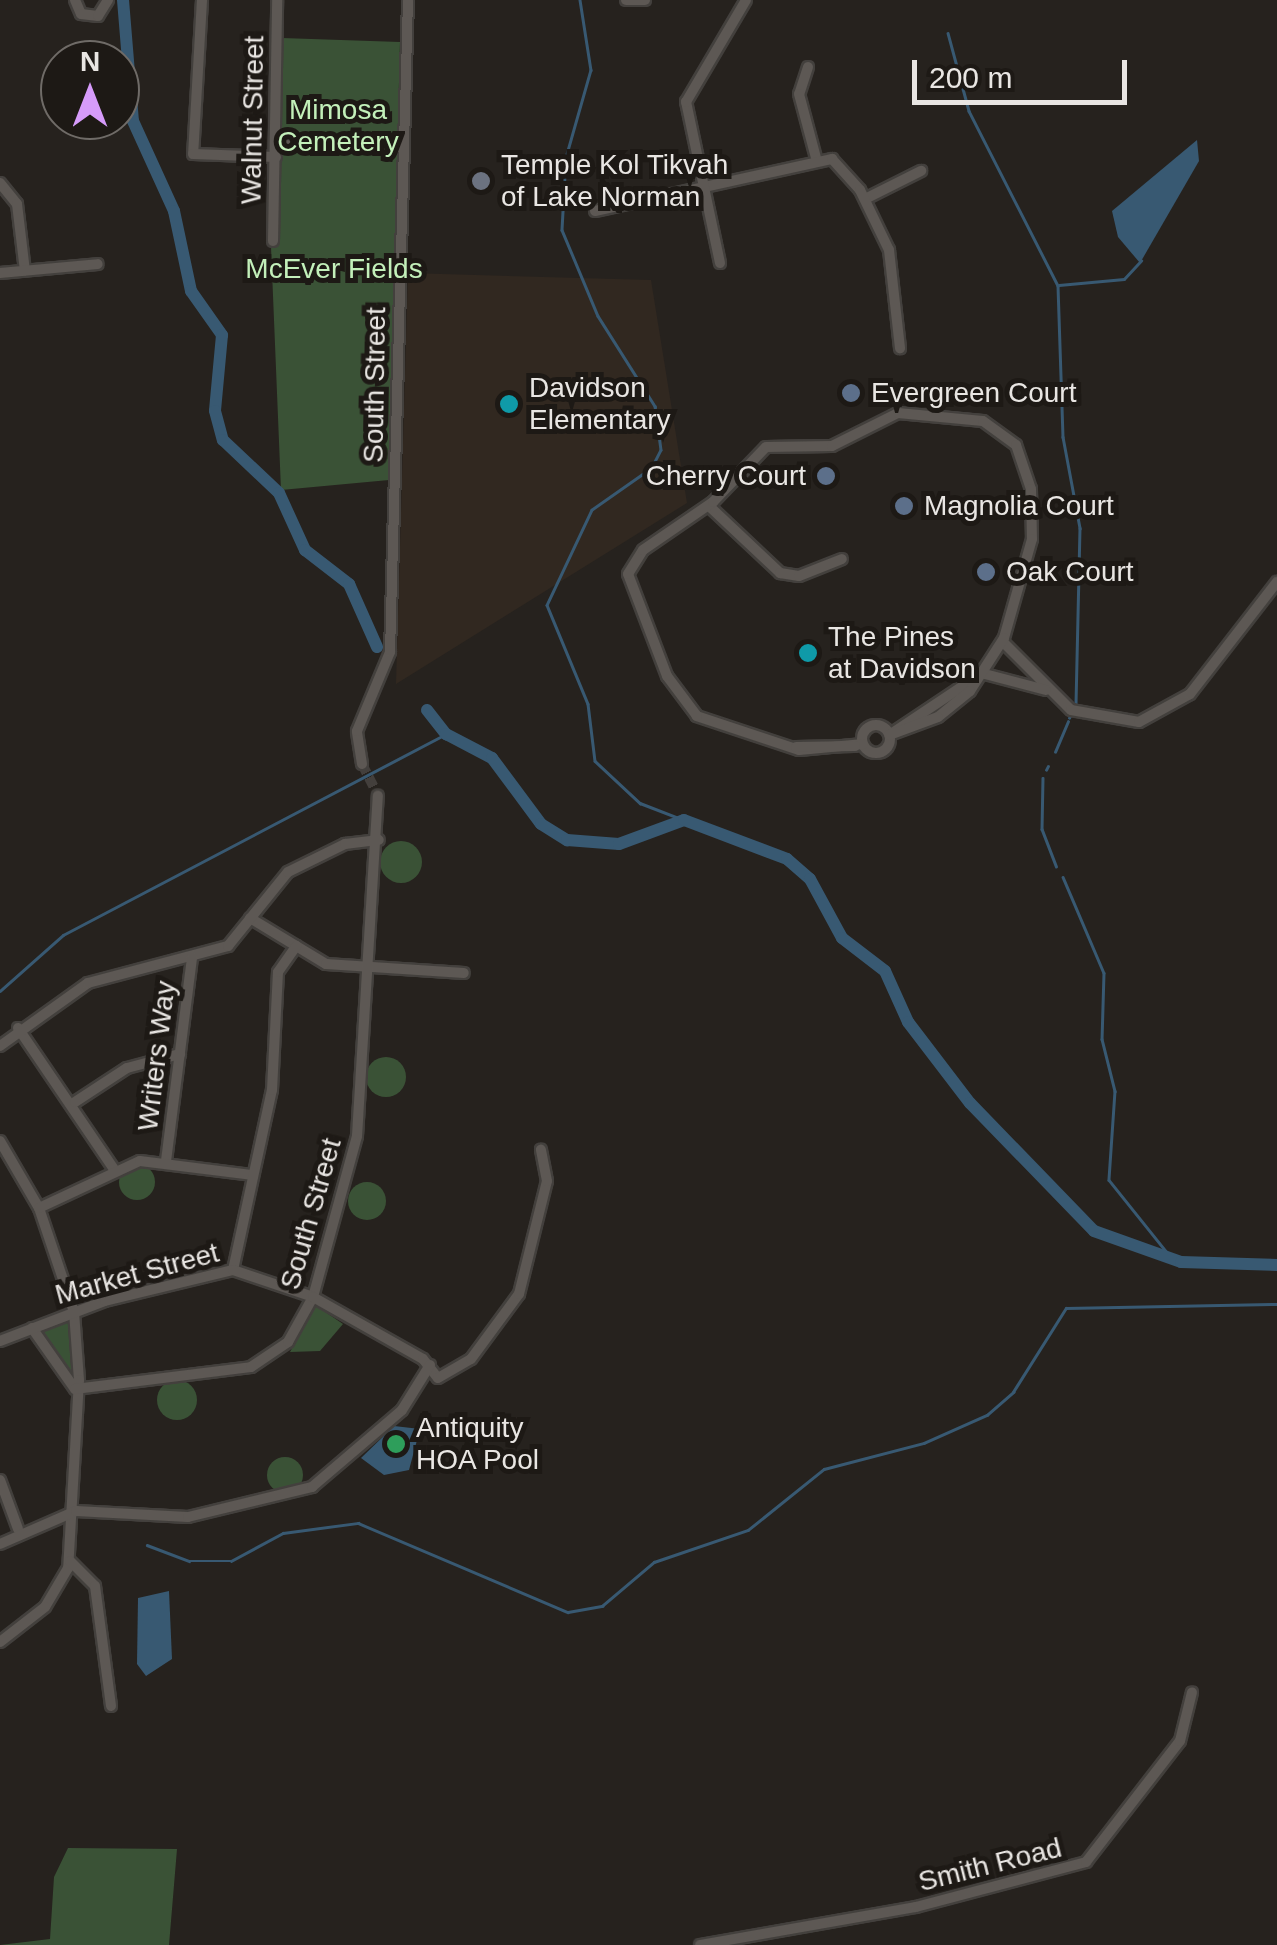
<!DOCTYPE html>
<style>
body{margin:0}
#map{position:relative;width:1277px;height:1945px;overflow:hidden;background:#26221e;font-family:Arial,sans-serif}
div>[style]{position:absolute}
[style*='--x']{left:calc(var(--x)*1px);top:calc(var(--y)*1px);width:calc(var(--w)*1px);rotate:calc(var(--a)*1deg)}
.built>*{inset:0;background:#312820}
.green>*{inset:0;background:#3a5236}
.round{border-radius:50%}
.water>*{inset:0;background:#385972}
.stream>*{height:2.5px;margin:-1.25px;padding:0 1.25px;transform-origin:1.25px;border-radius:1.25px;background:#385972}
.river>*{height:12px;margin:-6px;padding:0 6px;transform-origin:6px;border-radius:6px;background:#385972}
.minor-tunnel>*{height:10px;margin-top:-5px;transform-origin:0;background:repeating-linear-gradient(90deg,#433f3c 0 10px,transparent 0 15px)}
.roads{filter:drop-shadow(2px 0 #43403d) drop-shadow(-2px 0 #43403d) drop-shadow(0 2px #43403d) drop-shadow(0 -2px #43403d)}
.minor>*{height:10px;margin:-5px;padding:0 5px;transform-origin:5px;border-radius:5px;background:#5d5854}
.minor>.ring{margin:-5px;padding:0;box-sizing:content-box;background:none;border:10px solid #5d5854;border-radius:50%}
.dots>*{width:28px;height:28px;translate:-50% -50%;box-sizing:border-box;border:5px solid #1d1915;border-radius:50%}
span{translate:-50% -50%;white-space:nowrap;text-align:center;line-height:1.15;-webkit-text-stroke:10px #1d1915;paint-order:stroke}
.park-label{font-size:28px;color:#c3f0ba}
.street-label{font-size:28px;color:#e9e6e3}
.poi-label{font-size:28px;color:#e9e6e3}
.left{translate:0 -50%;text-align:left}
.right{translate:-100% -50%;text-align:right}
.north{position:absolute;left:40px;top:40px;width:100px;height:100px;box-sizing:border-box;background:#1d1915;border:2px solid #6f6b67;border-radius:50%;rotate:0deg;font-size:28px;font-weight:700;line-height:40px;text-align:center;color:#e9e6e3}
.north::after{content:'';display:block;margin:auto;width:35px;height:45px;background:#d69bfa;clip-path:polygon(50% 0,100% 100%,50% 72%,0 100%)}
.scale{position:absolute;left:912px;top:60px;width:215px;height:45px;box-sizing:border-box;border:5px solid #e9e6e3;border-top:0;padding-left:12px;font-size:30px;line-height:35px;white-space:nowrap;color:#e9e6e3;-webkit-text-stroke:8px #1d1915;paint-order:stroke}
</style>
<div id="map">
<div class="built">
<i style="clip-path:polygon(408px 273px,651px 280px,687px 503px,396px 684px)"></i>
</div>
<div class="green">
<i style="clip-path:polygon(282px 38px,400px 42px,389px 480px,281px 490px,271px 247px,278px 244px)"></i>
<i class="round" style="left:380px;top:841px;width:42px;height:42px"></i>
<i class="round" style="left:366px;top:1057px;width:40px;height:40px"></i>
<i class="round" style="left:119px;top:1164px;width:36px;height:36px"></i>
<i class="round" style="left:348px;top:1182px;width:38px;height:38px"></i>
<i style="clip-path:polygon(315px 1305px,343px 1324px,320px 1351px,290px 1352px)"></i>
<i style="clip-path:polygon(71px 1320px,74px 1377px,72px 1380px,40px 1333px)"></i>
<i class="round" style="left:157px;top:1380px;width:40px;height:40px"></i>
<i class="round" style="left:267px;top:1457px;width:36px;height:36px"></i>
<i style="clip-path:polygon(68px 1848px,177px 1849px,169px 1945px,0 1945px,50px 1939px,54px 1877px)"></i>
</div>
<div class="water">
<i style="clip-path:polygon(1197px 140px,1199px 161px,1140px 263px,1118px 237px,1112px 211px)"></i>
<i style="clip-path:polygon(394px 1426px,420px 1429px,409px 1470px,384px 1475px,361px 1458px)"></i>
<i style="clip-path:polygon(169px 1591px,172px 1659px,146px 1676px,137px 1664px,138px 1598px)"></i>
</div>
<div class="stream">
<i style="--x:580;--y:0;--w:71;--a:81.1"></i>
<i style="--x:591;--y:70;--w:91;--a:105.9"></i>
<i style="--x:566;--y:158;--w:72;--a:93.2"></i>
<i style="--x:562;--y:230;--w:93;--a:67.3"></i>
<i style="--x:598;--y:316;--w:107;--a:57.7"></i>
<i style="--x:655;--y:406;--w:44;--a:82.2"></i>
<i style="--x:661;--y:450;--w:20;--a:117"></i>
<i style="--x:652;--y:468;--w:73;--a:145"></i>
<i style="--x:592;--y:510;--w:105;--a:115.3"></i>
<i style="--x:547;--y:605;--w:107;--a:67.5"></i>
<i style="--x:588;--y:704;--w:57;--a:83"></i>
<i style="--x:595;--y:761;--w:62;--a:43"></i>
<i style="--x:640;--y:803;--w:47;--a:21.1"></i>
<i style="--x:948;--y:33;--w:81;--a:74.9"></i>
<i style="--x:969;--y:111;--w:196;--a:63"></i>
<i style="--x:1058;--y:286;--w:151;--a:88.1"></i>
<i style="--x:1063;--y:437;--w:93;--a:79.4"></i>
<i style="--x:1080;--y:528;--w:176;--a:91.3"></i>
<i style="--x:1059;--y:285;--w:65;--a:-5.3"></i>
<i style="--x:1124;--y:279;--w:25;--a:-47"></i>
<i style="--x:1069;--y:718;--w:2;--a:-63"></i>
<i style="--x:1055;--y:752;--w:33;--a:-67"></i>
<i style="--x:1046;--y:770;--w:4;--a:-63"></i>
<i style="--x:1043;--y:778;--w:51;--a:91.1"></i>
<i style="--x:1042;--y:829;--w:40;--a:69"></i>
<i style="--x:1063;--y:877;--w:104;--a:66.9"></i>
<i style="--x:1104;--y:973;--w:66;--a:91.7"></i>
<i style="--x:1102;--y:1039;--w:54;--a:76"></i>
<i style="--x:1115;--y:1091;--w:89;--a:93.9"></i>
<i style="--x:1109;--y:1180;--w:102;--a:51.3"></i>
<i style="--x:0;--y:991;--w:84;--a:-41.6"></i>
<i style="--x:63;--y:935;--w:433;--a:-27.7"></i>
<i style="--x:147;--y:1545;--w:45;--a:20.9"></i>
<i style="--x:189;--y:1561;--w:42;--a:0"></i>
<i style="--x:231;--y:1561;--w:59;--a:-28.3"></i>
<i style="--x:283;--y:1533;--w:76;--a:-7.6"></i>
<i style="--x:358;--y:1523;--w:228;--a:23"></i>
<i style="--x:568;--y:1612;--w:35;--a:-10"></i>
<i style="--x:602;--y:1606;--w:68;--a:-40.2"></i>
<i style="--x:654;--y:1562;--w:99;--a:-18.8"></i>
<i style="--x:748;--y:1530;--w:97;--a:-38.8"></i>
<i style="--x:824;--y:1469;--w:103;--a:-14.6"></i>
<i style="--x:924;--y:1443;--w:69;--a:-24"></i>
<i style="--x:987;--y:1415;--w:35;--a:-41"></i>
<i style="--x:1013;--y:1392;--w:99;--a:-57.8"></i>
<i style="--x:1066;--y:1308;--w:211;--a:-1.1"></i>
</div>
<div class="river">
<i style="--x:123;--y:0;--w:121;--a:85.3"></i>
<i style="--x:133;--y:121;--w:99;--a:65.5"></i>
<i style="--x:174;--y:211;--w:82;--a:78"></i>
<i style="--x:191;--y:291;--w:54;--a:54.8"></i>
<i style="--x:222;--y:335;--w:76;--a:95.3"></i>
<i style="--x:215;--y:411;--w:30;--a:75"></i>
<i style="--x:223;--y:440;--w:77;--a:43.4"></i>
<i style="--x:279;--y:493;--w:63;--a:65.5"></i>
<i style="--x:305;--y:550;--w:56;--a:37.7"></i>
<i style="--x:349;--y:584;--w:69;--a:66"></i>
<i style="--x:427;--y:710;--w:31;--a:52"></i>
<i style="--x:446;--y:734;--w:52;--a:27.6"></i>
<i style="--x:492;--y:758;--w:82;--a:53.4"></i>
<i style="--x:541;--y:824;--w:31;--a:32"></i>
<i style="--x:567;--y:840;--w:52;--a:4.4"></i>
<i style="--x:619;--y:844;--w:69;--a:-20.3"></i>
<i style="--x:684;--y:820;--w:110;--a:20.7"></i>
<i style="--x:787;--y:859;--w:30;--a:41"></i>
<i style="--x:810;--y:879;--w:67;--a:61.5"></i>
<i style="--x:842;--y:938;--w:54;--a:37.5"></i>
<i style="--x:885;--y:971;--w:56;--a:65.7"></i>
<i style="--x:908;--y:1022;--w:102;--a:52.6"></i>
<i style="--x:970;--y:1103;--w:178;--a:45.9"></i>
<i style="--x:1094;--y:1231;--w:92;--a:19.6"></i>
<i style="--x:1181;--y:1262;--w:96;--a:1.8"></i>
</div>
<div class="minor-tunnel">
<i style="--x:362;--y:764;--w:36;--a:63"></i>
</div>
<div class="roads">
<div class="minor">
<i style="--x:75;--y:0;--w:15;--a:67"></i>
<i style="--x:81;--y:14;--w:17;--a:7"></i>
<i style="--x:98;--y:16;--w:19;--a:-58"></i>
<i style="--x:202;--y:0;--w:154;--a:93.3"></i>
<i style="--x:193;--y:154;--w:83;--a:2.1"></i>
<i style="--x:626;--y:0;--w:19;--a:0"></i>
<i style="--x:808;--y:67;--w:28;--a:108"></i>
<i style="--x:799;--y:94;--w:66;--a:75.1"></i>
<i style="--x:276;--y:145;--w:128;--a:0.9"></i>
<i style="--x:0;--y:183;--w:27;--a:51"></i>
<i style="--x:17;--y:204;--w:67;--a:83.2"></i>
<i style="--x:865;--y:199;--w:63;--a:-26.6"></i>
<i style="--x:595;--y:211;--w:243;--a:-12.4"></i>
<i style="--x:832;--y:159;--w:42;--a:47.9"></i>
<i style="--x:860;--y:190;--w:67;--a:64.2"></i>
<i style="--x:889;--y:250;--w:99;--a:83.6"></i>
<i style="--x:273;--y:241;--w:241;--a:-89"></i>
<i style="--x:720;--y:263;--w:165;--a:-101.9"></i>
<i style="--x:686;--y:102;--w:118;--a:-59.5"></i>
<i style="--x:0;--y:273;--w:98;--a:-5.2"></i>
<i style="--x:709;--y:506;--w:98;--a:43.3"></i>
<i style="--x:780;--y:573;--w:19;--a:9"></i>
<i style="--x:799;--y:576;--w:46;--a:-21.6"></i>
<i style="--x:1003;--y:642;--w:96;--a:45"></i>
<i style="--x:1071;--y:710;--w:69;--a:10"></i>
<i style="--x:1139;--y:722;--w:58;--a:-28.8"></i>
<i style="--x:1190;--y:694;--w:142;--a:-52.2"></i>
<i style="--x:981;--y:673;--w:67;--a:14.7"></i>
<i class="ring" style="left:862px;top:725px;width:18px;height:18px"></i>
<i style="--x:891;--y:734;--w:106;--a:-33.8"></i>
<i style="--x:863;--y:744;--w:64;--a:174.6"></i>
<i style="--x:799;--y:750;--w:108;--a:-161.6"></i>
<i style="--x:697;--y:716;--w:50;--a:-126.9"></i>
<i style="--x:667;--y:676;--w:109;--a:-110.9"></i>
<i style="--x:628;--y:574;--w:28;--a:-58"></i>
<i style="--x:643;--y:550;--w:85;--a:-34.4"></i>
<i style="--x:713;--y:502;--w:76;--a:-46.1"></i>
<i style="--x:766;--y:447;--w:66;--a:-0.9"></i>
<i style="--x:832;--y:446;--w:74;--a:-26.6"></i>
<i style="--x:898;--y:413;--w:85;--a:5.4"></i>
<i style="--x:983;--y:421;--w:41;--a:36"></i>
<i style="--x:1016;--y:445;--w:46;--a:71.2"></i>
<i style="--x:1031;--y:489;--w:50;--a:88.9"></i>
<i style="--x:1032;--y:539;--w:103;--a:105.8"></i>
<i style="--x:1004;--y:638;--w:63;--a:122.7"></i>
<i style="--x:970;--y:691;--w:41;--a:140.9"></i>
<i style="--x:938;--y:717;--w:52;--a:159.8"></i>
<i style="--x:796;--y:747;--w:59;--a:-1"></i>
<i style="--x:362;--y:764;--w:33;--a:-99"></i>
<i style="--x:357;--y:731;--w:86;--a:-67.3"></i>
<i style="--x:390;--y:652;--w:652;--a:-88.42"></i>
<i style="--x:250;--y:918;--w:89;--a:31.2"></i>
<i style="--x:326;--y:964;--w:138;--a:3.7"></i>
<i style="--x:18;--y:1028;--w:171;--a:55.8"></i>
<i style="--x:0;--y:1046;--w:108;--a:-35.6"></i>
<i style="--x:88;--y:983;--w:145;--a:-14.8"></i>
<i style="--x:228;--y:946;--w:95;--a:-51"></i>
<i style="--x:288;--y:872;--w:64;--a:-26.2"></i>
<i style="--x:345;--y:844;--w:34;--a:-7"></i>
<i style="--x:75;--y:1102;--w:62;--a:-33.2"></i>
<i style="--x:127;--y:1068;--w:55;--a:-14.8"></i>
<i style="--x:0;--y:1141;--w:78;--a:59.8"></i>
<i style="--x:39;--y:1208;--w:110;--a:71.4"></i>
<i style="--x:74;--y:1312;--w:68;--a:85.8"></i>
<i style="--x:79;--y:1380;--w:188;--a:93.3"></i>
<i style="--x:68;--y:1568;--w:45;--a:120.5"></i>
<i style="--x:45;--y:1607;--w:57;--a:142.1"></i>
<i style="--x:166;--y:1161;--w:206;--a:-82.7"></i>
<i style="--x:39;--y:1208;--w:111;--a:-25"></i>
<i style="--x:140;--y:1161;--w:114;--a:7.1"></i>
<i style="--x:233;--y:1270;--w:184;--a:-77.8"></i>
<i style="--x:272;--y:1090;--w:118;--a:-87.1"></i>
<i style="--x:278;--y:972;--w:32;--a:-55"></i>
<i style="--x:32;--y:1328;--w:75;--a:54.8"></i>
<i style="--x:75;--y:1389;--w:177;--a:-7.1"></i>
<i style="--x:251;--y:1367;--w:45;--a:-34"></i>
<i style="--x:288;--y:1342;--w:51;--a:-60.9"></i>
<i style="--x:313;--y:1297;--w:167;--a:-74.7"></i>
<i style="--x:357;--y:1136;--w:341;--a:-86.5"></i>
<i style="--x:0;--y:1341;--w:112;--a:-20.9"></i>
<i style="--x:105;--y:1301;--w:132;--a:-13.6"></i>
<i style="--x:233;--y:1270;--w:84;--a:18.6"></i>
<i style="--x:313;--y:1297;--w:126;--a:29.4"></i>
<i style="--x:423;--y:1359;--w:24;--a:52"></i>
<i style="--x:438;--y:1378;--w:38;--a:-30"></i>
<i style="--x:471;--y:1359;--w:81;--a:-53.6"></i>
<i style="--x:519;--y:1294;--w:116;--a:-76.1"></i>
<i style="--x:547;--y:1181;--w:32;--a:-101"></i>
<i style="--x:0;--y:1480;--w:52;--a:69.8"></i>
<i style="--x:0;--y:1544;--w:83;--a:-23.5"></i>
<i style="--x:76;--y:1511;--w:112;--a:3.1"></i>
<i style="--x:188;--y:1517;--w:128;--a:-13.6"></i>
<i style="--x:312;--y:1487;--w:118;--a:-40.5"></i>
<i style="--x:402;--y:1410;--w:53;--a:-58.1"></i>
<i style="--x:70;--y:1561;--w:35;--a:45"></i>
<i style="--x:95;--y:1586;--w:121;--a:82.4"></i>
<i style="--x:700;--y:1945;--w:219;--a:-10"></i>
<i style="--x:916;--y:1907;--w:176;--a:-14.8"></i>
<i style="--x:1086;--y:1862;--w:153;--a:-52.2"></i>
<i style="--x:1180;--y:1741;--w:50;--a:-76.2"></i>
</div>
</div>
<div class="dots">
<i style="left:481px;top:181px;background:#6b7280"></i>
<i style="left:851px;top:393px;background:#5c6f8a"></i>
<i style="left:509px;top:404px;background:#0f9aa8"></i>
<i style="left:826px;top:476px;background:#5c6f8a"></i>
<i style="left:904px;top:506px;background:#5c6f8a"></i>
<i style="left:986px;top:572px;background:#5c6f8a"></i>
<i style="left:808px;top:653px;background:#0f9aa8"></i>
<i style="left:396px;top:1444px;background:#2e9e5b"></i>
</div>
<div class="park-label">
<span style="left:338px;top:126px">Mimosa<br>Cemetery</span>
<span style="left:334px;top:269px">McEver Fields</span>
</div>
<div class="street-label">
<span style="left:253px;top:120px;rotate:-89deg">Walnut Street</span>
<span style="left:375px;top:385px;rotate:-89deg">South Street</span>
<span style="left:157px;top:1056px;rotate:-83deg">Writers Way</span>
<span style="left:311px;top:1214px;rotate:-74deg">South Street</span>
<span style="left:137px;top:1274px;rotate:-15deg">Market Street</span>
<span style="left:990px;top:1865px;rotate:-14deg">Smith Road</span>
</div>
<div class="poi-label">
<span class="left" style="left:501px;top:181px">Temple Kol Tikvah<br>of Lake Norman</span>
<span class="left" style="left:529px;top:404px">Davidson<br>Elementary</span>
<span class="left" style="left:871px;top:393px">Evergreen Court</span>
<span class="right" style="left:806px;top:476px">Cherry Court</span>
<span class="left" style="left:924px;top:506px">Magnolia Court</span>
<span class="left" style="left:1006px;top:572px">Oak Court</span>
<span class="left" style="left:828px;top:653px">The Pines<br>at Davidson</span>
<span class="left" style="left:416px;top:1444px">Antiquity<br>HOA Pool</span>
</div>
<div class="north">N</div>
<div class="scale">200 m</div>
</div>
